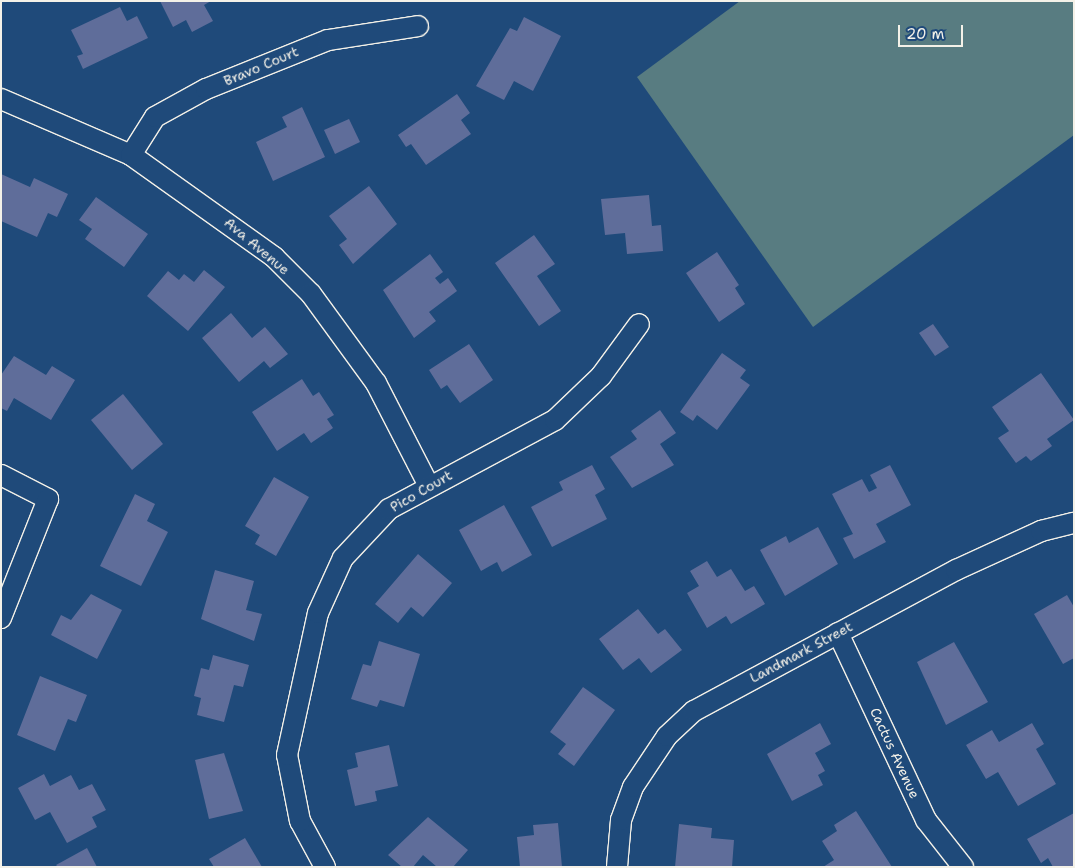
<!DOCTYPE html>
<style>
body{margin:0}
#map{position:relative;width:1075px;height:868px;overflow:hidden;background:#1f4a7a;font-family:"Shantell Sans",sans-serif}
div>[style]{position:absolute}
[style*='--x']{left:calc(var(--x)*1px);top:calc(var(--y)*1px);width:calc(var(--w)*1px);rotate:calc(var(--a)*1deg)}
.green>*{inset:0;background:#587c81}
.building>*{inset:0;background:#5f6d9a}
.roads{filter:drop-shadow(1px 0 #f4f1e8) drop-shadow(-1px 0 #f4f1e8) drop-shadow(0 1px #f4f1e8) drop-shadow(0 -1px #f4f1e8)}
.street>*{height:20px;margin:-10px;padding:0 10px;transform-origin:10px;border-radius:10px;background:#1f4a7a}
span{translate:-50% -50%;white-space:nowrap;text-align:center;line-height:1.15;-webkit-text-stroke:4.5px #1f4a7a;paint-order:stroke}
.street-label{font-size:14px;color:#f4f1e8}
.frame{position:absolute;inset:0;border:2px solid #f4f1e8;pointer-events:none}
.scale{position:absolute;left:898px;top:25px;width:65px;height:22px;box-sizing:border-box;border:2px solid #f4f1e8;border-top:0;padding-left:6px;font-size:15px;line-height:18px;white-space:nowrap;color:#f4f1e8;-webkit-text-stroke:4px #1f4a7a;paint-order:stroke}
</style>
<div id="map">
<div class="green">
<i style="clip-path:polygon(740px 1px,1074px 1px,1074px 135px,813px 327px,637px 77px)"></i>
</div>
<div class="building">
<i style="clip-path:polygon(160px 1px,211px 1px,204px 5px,213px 21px,192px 32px,186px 20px,173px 27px)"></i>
<i style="clip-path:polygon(120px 7px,127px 21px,137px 16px,148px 38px,83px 69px,77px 56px,83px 54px,71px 30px)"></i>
<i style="clip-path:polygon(524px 17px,561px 36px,533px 91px,514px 81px,504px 100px,476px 86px,510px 28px,517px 31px)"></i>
<i style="clip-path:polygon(457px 94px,470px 113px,461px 120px,471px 134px,426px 165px,411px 144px,406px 147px,398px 135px)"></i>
<i style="clip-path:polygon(302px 107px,325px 157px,273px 181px,256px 142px,287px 127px,282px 117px)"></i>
<i style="clip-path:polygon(349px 119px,360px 142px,335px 154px,324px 130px)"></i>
<i style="clip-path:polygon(1px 174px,30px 187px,34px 178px,68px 194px,57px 217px,48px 213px,37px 237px,1px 221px)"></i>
<i style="clip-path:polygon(369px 186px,397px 224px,353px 264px,339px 245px,347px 239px,329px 216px)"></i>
<i style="clip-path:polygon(649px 195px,652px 226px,661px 225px,663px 251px,627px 254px,625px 233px,605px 235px,601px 199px)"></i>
<i style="clip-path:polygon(96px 197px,148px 234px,124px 267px,85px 239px,92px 229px,79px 220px)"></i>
<i style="clip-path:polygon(534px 235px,555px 264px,537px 276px,561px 311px,539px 326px,495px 263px)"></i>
<i style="clip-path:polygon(717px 252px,739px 285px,735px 288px,745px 304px,719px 322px,686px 273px)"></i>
<i style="clip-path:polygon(430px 254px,443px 272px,435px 278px,440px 284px,448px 278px,457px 291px,429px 312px,436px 321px,414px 338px,383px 290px)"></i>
<i style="clip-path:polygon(204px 270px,225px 287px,188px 331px,147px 296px,168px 271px,179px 280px,184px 274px,194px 282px)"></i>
<i style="clip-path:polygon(231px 313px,252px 338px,265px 327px,288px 354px,270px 368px,264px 361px,239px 382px,202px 338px)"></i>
<i style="clip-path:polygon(933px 324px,949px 347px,935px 356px,919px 333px)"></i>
<i style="clip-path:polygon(469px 344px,493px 380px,460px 403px,447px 385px,441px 389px,429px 370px)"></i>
<i style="clip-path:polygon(722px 353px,746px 370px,740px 378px,750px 385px,717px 430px,697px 415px,693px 421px,680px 412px)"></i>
<i style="clip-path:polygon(14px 356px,46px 375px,52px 366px,75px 380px,51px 420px,14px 398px,7px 411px,1px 408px,1px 375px)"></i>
<i style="clip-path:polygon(1041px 373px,1074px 420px,1047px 439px,1052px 446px,1031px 461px,1026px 456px,1016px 463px,998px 438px,1009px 431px,992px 407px)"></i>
<i style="clip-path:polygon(302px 379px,313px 396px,319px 392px,334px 415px,327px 419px,333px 428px,311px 443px,304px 433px,277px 451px,252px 412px)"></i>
<i style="clip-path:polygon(123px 394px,163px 444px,132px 470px,91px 420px)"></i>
<i style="clip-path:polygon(660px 410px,676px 433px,660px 444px,674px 465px,632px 488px,610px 457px,637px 439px,631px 431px)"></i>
<i style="clip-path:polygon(592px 465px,605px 489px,595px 495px,607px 519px,552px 547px,531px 507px,563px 490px,559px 482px)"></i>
<i style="clip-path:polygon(890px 465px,911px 505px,876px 524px,886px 542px,854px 559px,843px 538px,853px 534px,832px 494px,862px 479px,869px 492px,877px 488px,870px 475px)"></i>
<i style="clip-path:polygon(274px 477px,309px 497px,276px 556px,255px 544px,260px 535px,245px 526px)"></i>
<i style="clip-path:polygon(135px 494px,155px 504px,147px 521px,168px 532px,141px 586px,100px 566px)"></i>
<i style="clip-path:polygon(504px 505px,532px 555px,502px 572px,497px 562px,481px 571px,459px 530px)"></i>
<i style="clip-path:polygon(818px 527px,838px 564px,785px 596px,760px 550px,786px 536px,789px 543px)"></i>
<i style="clip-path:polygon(418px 554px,452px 583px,423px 617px,411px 607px,398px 623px,375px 604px)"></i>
<i style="clip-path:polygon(707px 561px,717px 577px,731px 569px,745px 591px,754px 586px,765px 604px,731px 624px,726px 616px,707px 628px,687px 593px,699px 586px,690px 571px)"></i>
<i style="clip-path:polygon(215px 570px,254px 581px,246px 610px,262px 614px,254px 641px,201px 619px)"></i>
<i style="clip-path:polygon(91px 594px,122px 610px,97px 659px,51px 635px,61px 615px,71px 620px)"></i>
<i style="clip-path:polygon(1067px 595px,1074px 607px,1074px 658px,1063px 664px,1034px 614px)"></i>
<i style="clip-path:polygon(638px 609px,658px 634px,665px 629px,682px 650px,651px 673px,639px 658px,623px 670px,599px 639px)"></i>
<i style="clip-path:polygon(379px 641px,420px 654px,404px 707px,380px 700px,377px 707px,351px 699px,363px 664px,371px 666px)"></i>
<i style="clip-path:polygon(954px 642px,988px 702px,946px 725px,917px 662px)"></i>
<i style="clip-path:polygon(213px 655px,249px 665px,243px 687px,234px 685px,224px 722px,197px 715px,201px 698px,194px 696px,201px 668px,209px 670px)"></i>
<i style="clip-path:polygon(40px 676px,87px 695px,76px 722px,68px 719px,55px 751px,17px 735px)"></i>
<i style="clip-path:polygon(583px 687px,615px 710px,574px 766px,558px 754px,566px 744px,550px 732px)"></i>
<i style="clip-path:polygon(820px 723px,831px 744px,815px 753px,825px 771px,818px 775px,823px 785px,792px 801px,767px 754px)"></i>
<i style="clip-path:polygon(1032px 723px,1044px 744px,1036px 749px,1056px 784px,1018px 806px,998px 772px,986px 779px,966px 745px,992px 730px,999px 742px)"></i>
<i style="clip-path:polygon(389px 745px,398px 786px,375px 791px,377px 801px,355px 806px,347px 770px,358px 767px,355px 753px)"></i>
<i style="clip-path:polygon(224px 753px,243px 811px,209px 819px,195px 760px)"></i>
<i style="clip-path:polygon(44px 774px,50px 786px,71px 775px,79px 790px,92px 784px,106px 810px,92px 817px,97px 827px,67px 843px,50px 812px,35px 820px,18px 788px)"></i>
<i style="clip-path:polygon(856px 811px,892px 867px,823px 867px,834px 860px,822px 841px,837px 831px,834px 825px)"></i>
<i style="clip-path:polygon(1074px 813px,1074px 867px,1053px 867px,1048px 858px,1041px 863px,1027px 839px)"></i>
<i style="clip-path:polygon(428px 817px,468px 850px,453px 867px,437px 867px,423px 855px,413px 867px,402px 867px,388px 855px)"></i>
<i style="clip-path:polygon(558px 823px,562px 867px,520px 867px,517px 837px,534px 835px,533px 825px)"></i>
<i style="clip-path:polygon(679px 824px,712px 828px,711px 838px,734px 840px,732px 867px,675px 867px)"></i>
<i style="clip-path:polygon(245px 838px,262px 867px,214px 867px,209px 859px)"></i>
<i style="clip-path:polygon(87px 848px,97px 867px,58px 867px,56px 865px)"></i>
</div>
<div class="roads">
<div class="street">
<i style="--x:1;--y:99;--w:142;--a:23.3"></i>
<i style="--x:131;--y:155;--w:176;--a:35.5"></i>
<i style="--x:274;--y:257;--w:52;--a:45"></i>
<i style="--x:311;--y:294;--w:110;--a:53.9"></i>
<i style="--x:376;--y:383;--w:114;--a:62.8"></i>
<i style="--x:131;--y:155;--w:45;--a:-57.7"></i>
<i style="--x:155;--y:117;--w:58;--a:-28.8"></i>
<i style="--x:206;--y:89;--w:131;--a:-21.9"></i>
<i style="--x:328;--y:40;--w:91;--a:-8.8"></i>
<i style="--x:1;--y:475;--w:53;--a:27.1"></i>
<i style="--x:48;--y:499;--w:128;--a:111.6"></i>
<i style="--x:838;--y:633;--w:207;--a:64.8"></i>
<i style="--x:926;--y:820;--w:60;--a:51.8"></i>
<i style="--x:325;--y:867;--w:52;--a:-118.5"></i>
<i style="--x:300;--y:821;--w:67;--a:-101.1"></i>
<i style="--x:287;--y:755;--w:145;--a:-77.7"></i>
<i style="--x:318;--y:613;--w:60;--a:-65.6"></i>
<i style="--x:343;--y:558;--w:67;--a:-46.8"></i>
<i style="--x:389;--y:509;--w:188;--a:-28.2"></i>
<i style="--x:555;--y:420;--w:64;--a:-43.7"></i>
<i style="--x:601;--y:376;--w:64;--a:-53.8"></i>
<i style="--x:617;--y:867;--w:47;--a:-85.1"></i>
<i style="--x:621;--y:820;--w:35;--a:-70"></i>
<i style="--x:633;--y:787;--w:61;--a:-56.3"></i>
<i style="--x:667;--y:736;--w:37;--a:-43"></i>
<i style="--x:694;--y:711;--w:298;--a:-28.3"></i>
<i style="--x:956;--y:570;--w:94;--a:-24.6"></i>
<i style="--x:1041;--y:531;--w:34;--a:-14"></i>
</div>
</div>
<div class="street-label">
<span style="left:261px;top:66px;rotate:-23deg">Bravo Court</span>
<span style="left:257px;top:246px;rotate:40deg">Ava Avenue</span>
<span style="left:421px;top:491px;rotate:-30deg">Pico Court</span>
<span style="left:801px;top:652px;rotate:-28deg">Landmark Street</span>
<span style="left:895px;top:753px;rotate:65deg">Cactus Avenue</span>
</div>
<div class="frame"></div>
<div class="scale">20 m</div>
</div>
